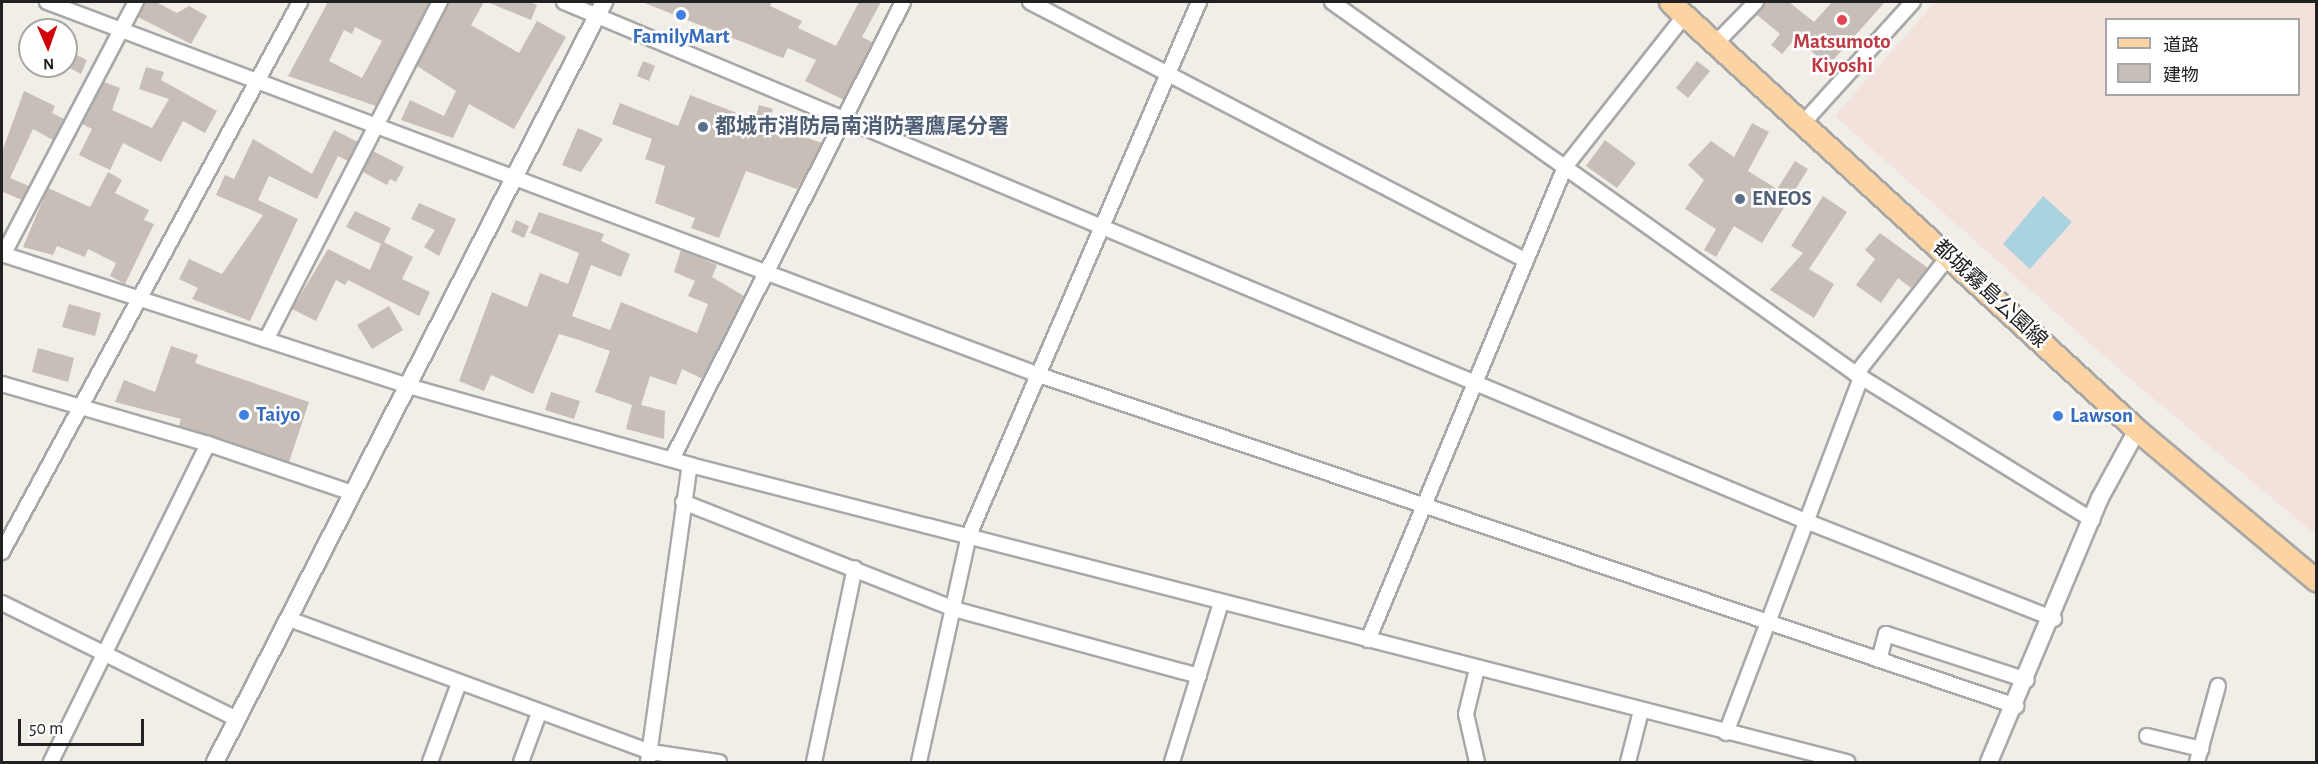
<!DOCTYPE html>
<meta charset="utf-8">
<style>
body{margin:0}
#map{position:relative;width:2318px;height:764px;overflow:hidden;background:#f1eee8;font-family:"Alegreya Sans","Noto Sans JP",sans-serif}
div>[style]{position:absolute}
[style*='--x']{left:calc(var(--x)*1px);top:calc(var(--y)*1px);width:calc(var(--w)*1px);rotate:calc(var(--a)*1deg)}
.military>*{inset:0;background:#f3e1dc}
.water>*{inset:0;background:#a9d4df}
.building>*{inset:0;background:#c6beb7}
.roads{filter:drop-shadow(2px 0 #a8a8a8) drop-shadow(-2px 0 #a8a8a8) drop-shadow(0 2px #a8a8a8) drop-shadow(0 -2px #a8a8a8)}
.minor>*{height:14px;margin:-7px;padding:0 7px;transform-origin:7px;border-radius:7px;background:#fff}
.tertiary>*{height:16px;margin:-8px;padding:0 8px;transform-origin:8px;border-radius:8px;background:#fff}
.primary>*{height:21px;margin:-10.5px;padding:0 10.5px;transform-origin:10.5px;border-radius:10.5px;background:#fcd3a2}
.dots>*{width:16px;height:16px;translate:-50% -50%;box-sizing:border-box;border:3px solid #fff;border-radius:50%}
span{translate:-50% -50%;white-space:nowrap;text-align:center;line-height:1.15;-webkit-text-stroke:5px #fff;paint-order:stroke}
.shop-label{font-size:21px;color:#366cbe;font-weight:700}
.left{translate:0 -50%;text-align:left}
.health-label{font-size:21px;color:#be3a42;font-weight:700}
.service-label{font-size:21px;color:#4e5e75;font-weight:700}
.street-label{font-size:21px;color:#212121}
.frame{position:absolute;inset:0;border:3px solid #212121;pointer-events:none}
.legend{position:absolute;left:2105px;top:18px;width:195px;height:78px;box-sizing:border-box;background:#fff;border:2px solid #a6a6a6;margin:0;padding:8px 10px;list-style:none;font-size:18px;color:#212121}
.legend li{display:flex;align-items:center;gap:12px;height:30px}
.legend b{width:30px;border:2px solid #a6a6a6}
.north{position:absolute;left:18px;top:18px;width:60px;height:60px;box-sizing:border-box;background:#fff;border:2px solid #a6a6a6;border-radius:50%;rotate:178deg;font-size:16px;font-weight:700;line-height:24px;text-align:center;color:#212121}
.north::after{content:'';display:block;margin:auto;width:21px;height:27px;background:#d20006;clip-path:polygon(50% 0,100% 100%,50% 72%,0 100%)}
.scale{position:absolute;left:18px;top:719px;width:126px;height:27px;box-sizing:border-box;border:3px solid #212121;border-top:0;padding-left:8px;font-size:18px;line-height:21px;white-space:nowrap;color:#212121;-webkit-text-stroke:4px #fff;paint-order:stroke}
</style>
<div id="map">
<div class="military">
<i style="clip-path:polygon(evenodd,1935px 2px,2316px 2px,2316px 535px,2129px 378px,1835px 116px,1935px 2px,2106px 20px,2298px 20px,2298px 94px,2106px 94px,2106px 20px)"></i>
</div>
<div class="water">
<i style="clip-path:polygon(2043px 196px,2072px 222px,2030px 269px,2003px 244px)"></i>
</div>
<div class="building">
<i style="clip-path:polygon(145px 2px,156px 2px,177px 13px,189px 6px,207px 16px,191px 44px,138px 17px)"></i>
<i style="clip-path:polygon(evenodd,328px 2px,430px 2px,376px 106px,288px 76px,328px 2px,355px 27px,382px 41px,362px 78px,329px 61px,344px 30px,352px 34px,355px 27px)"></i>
<i style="clip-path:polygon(449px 2px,484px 2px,471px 25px,519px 53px,537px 21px,566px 37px,514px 129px,469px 104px,453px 138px,401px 120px,410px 100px,444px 116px,456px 91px,417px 66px)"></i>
<i style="clip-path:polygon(487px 2px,530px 2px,537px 5px,531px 20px)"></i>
<i style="clip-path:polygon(642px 2px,772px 2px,770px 6px,802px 21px,798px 28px,836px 46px,859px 2px,881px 2px,862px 37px,872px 42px,844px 100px,805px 81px,816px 60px,788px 48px,783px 58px)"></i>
<i style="clip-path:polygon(1765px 2px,1789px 2px,1814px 22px,1832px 2px,1885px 2px,1827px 67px,1797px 36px,1782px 54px,1771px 45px,1780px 34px,1756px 14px)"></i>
<i style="clip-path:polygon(66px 50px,87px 60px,81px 74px,66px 66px)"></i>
<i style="clip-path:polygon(643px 61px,655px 66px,649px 81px,637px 76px)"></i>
<i style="clip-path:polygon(1697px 61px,1710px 71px,1688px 98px,1676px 88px)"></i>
<i style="clip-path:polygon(146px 67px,164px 72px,161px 80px,217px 111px,205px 133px,183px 121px,161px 162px,123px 143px,110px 170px,79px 155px,92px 129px,82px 124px,104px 82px,120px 88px,112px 110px,152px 128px,169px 99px,139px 89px)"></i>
<i style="clip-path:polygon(24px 91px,55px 106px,52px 113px,64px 119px,53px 140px,33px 129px,10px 178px,29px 186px,22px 200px,3px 192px,2px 196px,2px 152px)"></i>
<i style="clip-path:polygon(690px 95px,747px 117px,756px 116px,759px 105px,773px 109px,768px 124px,822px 143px,797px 189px,746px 171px,719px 238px,691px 228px,695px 218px,655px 203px,665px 166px,645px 159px,652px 139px,612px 124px,620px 103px,678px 126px)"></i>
<i style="clip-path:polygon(1752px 123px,1769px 132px,1748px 171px,1777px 189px,1795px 161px,1808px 169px,1762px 243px,1734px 226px,1716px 257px,1704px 250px,1716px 229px,1685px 209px,1704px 180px,1688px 165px,1711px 141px,1734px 157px)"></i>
<i style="clip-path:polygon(578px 128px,603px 139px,581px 172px,562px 165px)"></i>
<i style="clip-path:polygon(334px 130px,358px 142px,348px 161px,338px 156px,317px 199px,269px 176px,258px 200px,298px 219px,250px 321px,192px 299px,198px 288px,179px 279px,189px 259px,222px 274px,263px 215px,216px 195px,225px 175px,234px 179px,253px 139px,312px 174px)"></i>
<i style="clip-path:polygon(1605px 140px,1636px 163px,1617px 188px,1586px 166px)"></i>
<i style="clip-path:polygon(373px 151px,404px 167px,396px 182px,390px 179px,387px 185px,363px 172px)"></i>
<i style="clip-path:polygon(108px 172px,122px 180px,115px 193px,149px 210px,144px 220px,154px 224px,125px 284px,110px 276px,116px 263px,88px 249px,85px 257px,57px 246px,53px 255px,23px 247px,48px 188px,90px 207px)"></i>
<i style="clip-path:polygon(1823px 196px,1847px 212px,1809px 269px,1834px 284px,1814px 318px,1770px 290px,1803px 253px,1791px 246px)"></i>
<i style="clip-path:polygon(419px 203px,456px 219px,439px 256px,424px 247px,435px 230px,411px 219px)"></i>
<i style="clip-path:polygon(355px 211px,391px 228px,384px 242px,413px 257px,402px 279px,430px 292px,419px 316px,348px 280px,345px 285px,336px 280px,316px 321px,292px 309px,328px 249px,370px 270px,381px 244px,346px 227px)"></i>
<i style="clip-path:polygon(539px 212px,604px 234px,601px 241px,630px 254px,621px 277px,591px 265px,572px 316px,610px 330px,621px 302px,697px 333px,708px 304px,688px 296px,695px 281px,674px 272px,681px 250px,717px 265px,712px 277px,744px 296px,703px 379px,682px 369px,676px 385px,650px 376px,641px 405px,665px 411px,664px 439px,626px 429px,632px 405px,595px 392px,610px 351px,579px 340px,559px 334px,533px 394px,491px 375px,484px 391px,459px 381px,492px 292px,527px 307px,540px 273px,568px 284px,579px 253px,530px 233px)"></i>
<i style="clip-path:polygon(516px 220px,529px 226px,524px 238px,511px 232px)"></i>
<i style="clip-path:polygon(1880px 233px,1928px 268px,1911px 288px,1898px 278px,1881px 303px,1856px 285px,1875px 259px,1865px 250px)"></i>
<i style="clip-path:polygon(69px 304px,101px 313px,95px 336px,62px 327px)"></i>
<i style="clip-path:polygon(389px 306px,403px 330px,372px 349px,357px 325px)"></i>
<i style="clip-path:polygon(171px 346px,198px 355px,195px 363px,309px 402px,289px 462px,179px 426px,181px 419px,115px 402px,124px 380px,155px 392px)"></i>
<i style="clip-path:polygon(38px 348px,74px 358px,68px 382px,32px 372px)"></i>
<i style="clip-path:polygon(551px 392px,580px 401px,574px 419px,545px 410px)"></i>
</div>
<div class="roads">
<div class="minor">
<i style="--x:47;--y:2;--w:1060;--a:20.61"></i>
<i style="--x:1039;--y:375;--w:1032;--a:18.72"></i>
<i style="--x:564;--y:2;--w:1343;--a:22.69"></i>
<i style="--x:1803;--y:520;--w:270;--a:21.5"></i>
<i style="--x:1030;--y:2;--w:558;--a:27.53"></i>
<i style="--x:1332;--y:2;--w:643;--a:35.37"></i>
<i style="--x:1856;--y:374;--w:278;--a:31.7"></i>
<i style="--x:1717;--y:42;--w:56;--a:-45.7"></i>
<i style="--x:1804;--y:122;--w:162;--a:-47.8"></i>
<i style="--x:2;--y:254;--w:427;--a:18"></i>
<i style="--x:408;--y:386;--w:293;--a:15.6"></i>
<i style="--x:690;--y:465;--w:1195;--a:14.4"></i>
<i style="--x:3;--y:255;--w:286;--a:-62.3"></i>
<i style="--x:266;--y:340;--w:380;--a:-62.8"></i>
<i style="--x:1856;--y:374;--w:150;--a:-51.8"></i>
<i style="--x:2;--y:384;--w:215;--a:16.2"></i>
<i style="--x:208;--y:444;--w:355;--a:116.3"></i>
<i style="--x:208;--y:444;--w:152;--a:18.8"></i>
<i style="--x:672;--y:459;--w:512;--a:-63.18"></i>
<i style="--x:683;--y:502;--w:291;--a:21.5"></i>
<i style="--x:954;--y:609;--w:254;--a:15.3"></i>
<i style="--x:2;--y:552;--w:626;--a:-61.55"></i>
<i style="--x:2;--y:603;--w:262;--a:26.3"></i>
<i style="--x:289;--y:619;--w:386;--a:20.2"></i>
<i style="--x:651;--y:752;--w:69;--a:8.4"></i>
<i style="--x:1368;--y:640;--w:512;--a:-67.39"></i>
<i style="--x:1565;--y:167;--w:194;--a:-51.7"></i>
<i style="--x:1879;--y:660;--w:27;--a:-75"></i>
<i style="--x:1886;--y:634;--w:148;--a:18.1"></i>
<i style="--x:1726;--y:733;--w:381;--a:-69.2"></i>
<i style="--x:2147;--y:736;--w:56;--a:13.5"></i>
<i style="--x:430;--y:762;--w:84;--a:-69.8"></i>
<i style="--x:521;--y:762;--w:52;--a:-69.8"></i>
<i style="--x:648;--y:762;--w:300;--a:-82"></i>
<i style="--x:814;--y:762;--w:198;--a:-78.1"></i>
<i style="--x:919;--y:762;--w:232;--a:-77.6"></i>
<i style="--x:969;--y:535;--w:581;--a:-66.66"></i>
<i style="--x:1172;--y:762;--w:166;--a:-72.9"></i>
<i style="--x:1477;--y:762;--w:49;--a:-102.9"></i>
<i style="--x:1466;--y:714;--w:46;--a:-76.3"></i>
<i style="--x:1628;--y:762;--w:53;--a:-75.7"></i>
<i style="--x:2197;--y:762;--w:79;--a:-74.6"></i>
</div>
<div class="tertiary">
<i style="--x:215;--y:762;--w:854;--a:-62.89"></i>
<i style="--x:1989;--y:762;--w:286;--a:-67.2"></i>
<i style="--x:2100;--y:498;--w:77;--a:-61.4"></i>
</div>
<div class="primary">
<i style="--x:1670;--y:2;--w:633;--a:42.5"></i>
<i style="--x:2137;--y:430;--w:234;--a:40"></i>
</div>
</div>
<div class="dots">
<i style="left:681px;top:15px;background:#3f7fe0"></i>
<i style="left:1842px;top:20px;background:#e0444e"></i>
<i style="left:703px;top:127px;background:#5c6f8a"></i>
<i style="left:1740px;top:199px;background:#5c6f8a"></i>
<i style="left:244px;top:415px;background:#3f7fe0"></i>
<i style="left:2058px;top:416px;background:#3f7fe0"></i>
</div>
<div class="shop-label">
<span style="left:681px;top:37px">FamilyMart</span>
<span class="left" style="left:256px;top:415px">Taiyo</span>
<span class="left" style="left:2070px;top:416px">Lawson</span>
</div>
<div class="health-label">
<span style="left:1842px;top:54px">Matsumoto<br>Kiyoshi</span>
</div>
<div class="service-label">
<span class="left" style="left:715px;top:127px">都城市消防局南消防署鷹尾分署</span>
<span class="left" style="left:1752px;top:199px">ENEOS</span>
</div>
<div class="street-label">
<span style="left:1990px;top:294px;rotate:43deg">都城霧島公園線</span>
</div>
<div class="frame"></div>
<ul class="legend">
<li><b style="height:8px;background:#fcd3a2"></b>道路</li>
<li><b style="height:16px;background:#c6beb7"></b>建物</li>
</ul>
<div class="north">N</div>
<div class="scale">50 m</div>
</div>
